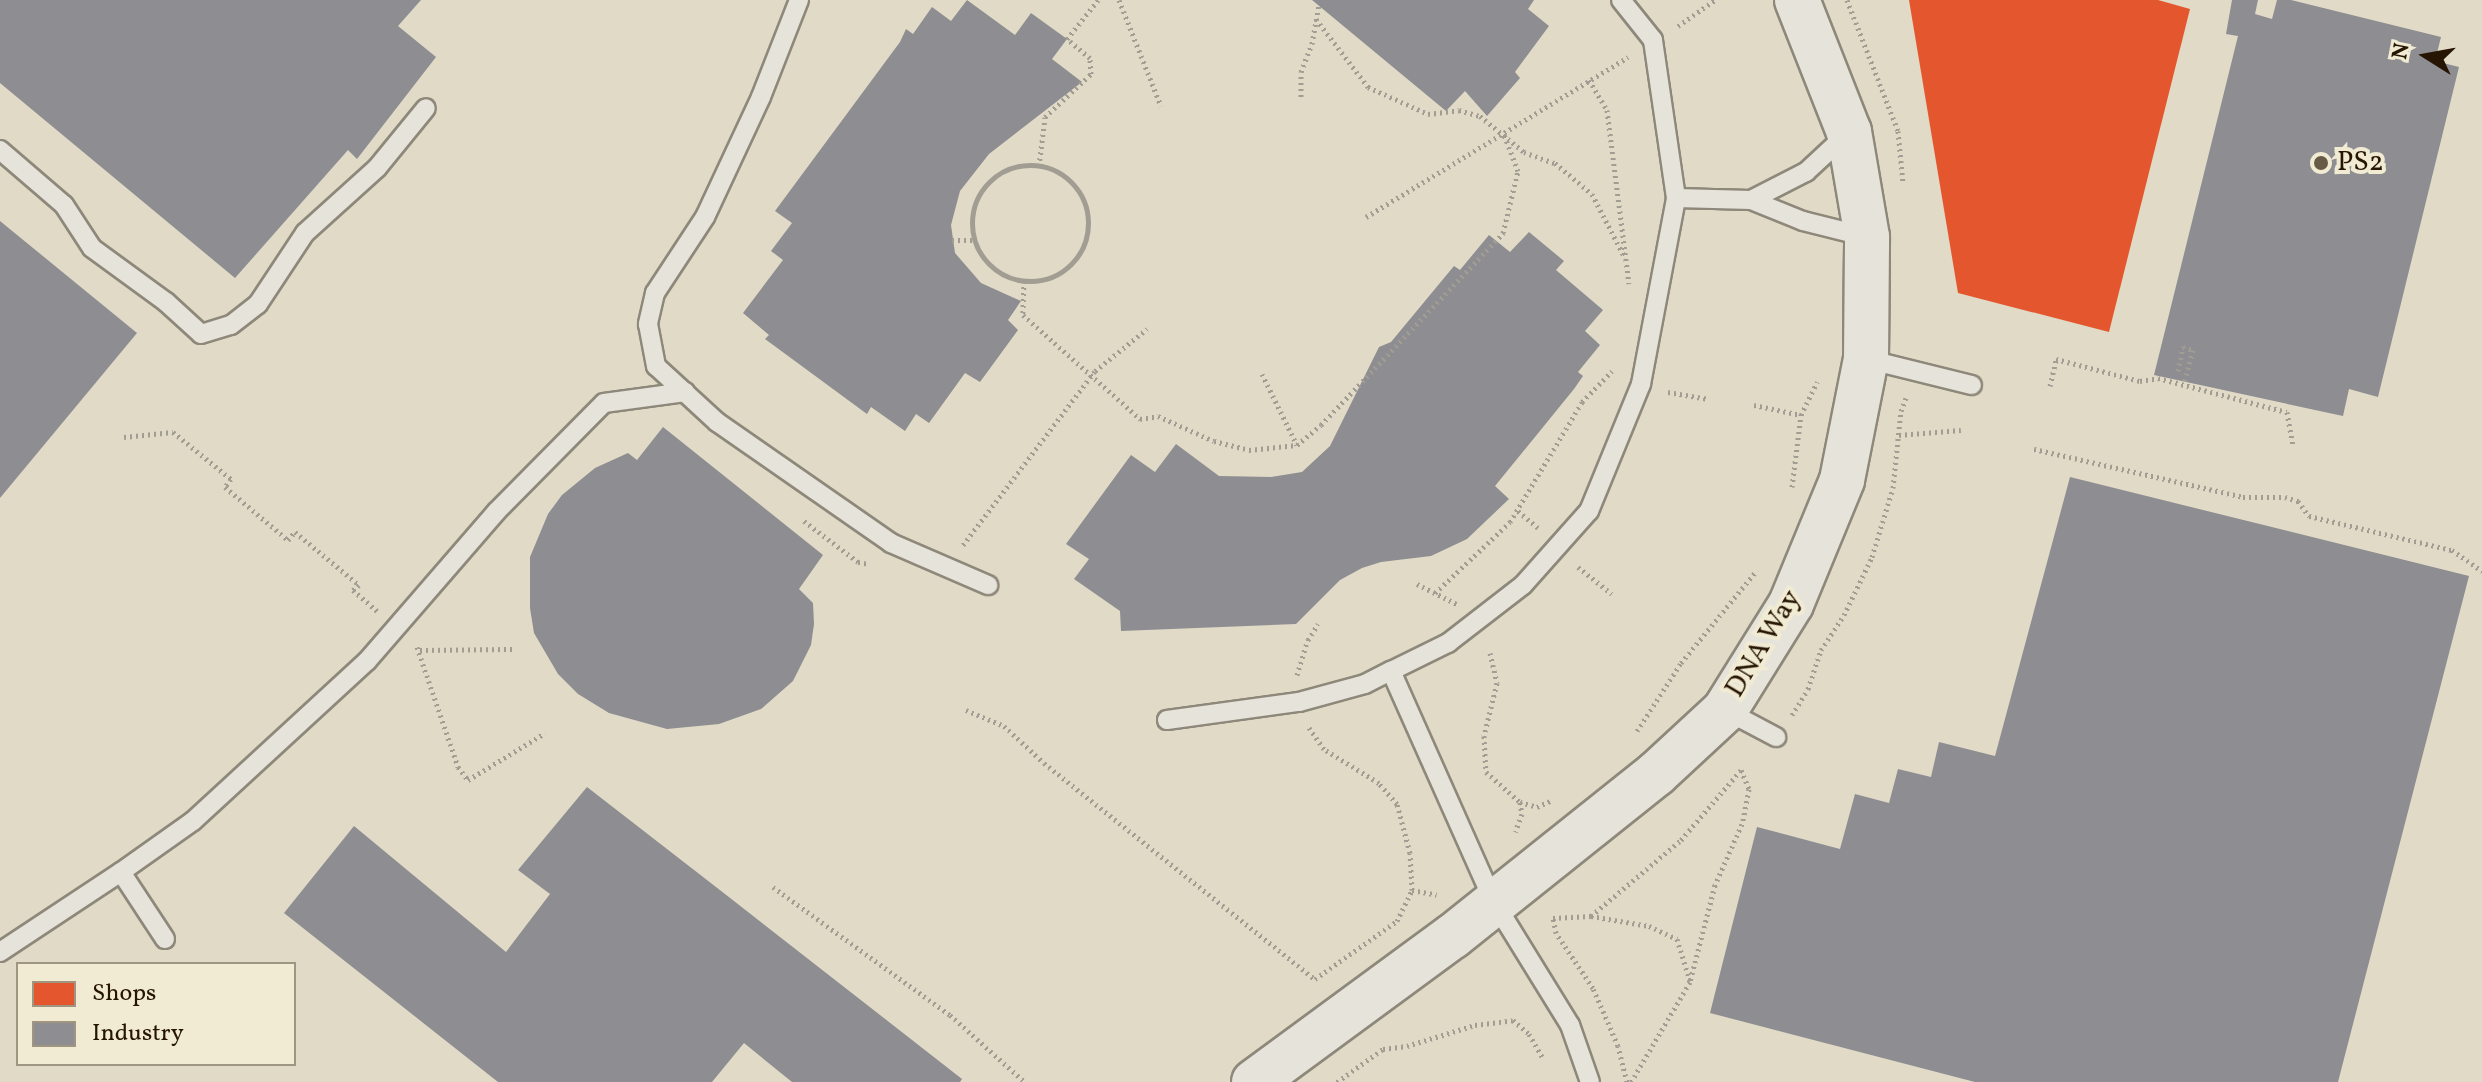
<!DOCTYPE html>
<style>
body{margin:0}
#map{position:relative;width:2482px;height:1082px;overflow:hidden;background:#e0dac6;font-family:Vollkorn,serif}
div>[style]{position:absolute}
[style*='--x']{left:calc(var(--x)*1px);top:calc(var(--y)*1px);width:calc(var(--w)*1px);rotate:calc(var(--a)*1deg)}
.shops>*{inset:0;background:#e4572e}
.industry>*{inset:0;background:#8d8d92}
.path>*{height:5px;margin-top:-2.5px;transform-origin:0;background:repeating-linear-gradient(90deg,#a19d93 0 2px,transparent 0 6px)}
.path>.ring{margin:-2.5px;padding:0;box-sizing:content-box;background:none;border:5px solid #a19d93;border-radius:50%}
.roads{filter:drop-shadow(2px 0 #8e887b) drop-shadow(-2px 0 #8e887b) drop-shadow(0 2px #8e887b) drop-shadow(0 -2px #8e887b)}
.service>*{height:18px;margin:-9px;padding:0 9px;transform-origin:9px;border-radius:9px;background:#e6e3da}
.secondary>*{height:44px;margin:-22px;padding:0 22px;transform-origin:22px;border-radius:22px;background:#e6e3da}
.dots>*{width:22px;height:22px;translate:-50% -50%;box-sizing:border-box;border:4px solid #f1ebd3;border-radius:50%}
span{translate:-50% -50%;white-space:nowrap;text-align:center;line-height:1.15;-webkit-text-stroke:8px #f1ebd3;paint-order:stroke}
.poi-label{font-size:28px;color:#261503}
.left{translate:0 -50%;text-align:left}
.street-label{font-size:28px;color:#261503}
.legend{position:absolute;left:16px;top:962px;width:280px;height:104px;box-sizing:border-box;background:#f1ebd3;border:2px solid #a09580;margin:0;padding:10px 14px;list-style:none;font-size:24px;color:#261503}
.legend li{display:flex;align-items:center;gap:16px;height:40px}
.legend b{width:40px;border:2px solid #a09580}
.north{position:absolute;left:2386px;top:16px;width:80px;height:80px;-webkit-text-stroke:6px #f1ebd3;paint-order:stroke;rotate:281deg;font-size:22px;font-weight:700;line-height:32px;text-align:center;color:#261503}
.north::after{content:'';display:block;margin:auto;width:28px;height:36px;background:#261503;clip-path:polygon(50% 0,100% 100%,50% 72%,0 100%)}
</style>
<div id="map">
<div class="shops">
<i style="clip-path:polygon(1909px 0,2158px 0,2190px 9px,2109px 332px,1958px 293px)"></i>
</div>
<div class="industry">
<i style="clip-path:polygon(0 0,421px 0,398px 26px,436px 57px,357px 159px,348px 150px,235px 278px,0 83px)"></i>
<i style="clip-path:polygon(967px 0,1015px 35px,1031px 13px,1067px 39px,1052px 59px,1082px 82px,989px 154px,960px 191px,951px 225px,955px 253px,981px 283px,1021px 301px,1008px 320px,1018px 330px,980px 382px,965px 373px,929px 423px,916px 414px,905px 431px,871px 407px,867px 414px,765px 339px,769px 335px,743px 313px,783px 260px,771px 251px,792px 223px,775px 211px,900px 42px,906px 29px,913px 34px,932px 7px,951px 21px)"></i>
<i style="clip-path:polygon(1312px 0,1534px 0,1528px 9px,1549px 26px,1515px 72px,1520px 78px,1487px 116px,1465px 91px,1446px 111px)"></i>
<i style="clip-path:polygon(2232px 0,2258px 0,2255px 14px,2272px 19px,2277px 0,2291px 0,2441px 37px,2435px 61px,2459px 67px,2378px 397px,2349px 389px,2343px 416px,2154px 375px,2238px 36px,2226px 34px)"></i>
<i style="clip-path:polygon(0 221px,137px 333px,0 498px)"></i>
<i style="clip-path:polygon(1529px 232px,1564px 261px,1556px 270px,1603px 310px,1585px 331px,1600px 345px,1578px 372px,1583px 376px,1574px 389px,1495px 486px,1509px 499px,1467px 539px,1431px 556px,1381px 562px,1362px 568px,1340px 580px,1296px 624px,1121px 631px,1120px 611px,1074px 579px,1089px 559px,1066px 544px,1131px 455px,1155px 472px,1176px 444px,1219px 476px,1271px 477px,1302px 472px,1330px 446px,1379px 347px,1391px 342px,1454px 266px,1460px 270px,1489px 235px,1510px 252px)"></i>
<i style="clip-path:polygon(663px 427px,823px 555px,799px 589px,813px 603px,814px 624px,811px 645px,793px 681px,761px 709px,719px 724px,667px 729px,609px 713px,578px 694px,558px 674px,534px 633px,530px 608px,530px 557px,548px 514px,562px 495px,595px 468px,628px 453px,637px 460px)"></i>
<i style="clip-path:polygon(2070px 477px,2469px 576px,2338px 1082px,1975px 1082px,1710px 1013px,1757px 827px,1840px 849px,1855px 794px,1889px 803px,1898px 769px,1931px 777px,1939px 742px,1995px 756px)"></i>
<i style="clip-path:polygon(587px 787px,725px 894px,962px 1079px,960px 1082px,792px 1082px,744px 1043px,712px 1082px,498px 1082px,284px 913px,354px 826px,506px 952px,550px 894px,518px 870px)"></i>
</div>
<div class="path">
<i style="--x:1119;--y:0;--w:114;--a:68.4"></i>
<i style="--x:1847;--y:0;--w:141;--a:68.7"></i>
<i style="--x:1898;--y:131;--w:52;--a:84.5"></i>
<i style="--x:1316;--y:19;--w:86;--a:52.6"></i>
<i style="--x:1368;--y:87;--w:66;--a:24.2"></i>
<i style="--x:1428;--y:114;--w:31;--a:-7"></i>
<i style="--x:1459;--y:110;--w:22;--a:16"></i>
<i style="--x:1480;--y:116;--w:57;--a:39.3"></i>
<i style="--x:1524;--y:152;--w:33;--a:20"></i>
<i style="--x:1555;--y:163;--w:48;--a:40"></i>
<i style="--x:1592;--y:194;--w:72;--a:62.7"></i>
<i style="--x:1678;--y:26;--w:45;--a:-35.1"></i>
<i style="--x:1589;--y:80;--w:35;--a:59"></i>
<i style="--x:1607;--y:110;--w:175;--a:82.8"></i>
<i style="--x:1301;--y:97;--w:25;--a:-90"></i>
<i style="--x:1301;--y:72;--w:30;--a:-69"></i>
<i style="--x:1312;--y:44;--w:39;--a:-80"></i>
<i class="ring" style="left:972px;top:165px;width:111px;height:111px"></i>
<i style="--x:1039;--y:166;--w:49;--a:-83"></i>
<i style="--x:1045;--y:117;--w:63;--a:-43.1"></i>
<i style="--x:1091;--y:74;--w:16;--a:-94"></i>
<i style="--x:1090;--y:58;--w:30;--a:-140"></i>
<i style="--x:1067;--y:39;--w:50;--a:-51.5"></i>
<i style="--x:1366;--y:217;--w:307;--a:-31.4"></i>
<i style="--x:952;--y:240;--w:22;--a:0"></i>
<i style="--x:1024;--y:281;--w:34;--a:92"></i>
<i style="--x:1023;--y:315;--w:157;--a:41.6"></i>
<i style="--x:1140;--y:419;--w:18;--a:-9"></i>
<i style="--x:1158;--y:416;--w:61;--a:24.1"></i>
<i style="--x:1214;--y:441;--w:36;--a:14"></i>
<i style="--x:1249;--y:450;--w:48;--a:-5.9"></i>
<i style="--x:1297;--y:445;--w:31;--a:-40"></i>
<i style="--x:1321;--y:425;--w:265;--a:-46.5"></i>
<i style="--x:1503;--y:233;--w:64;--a:-76.4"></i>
<i style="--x:1518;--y:171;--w:40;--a:-111"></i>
<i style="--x:2178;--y:371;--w:25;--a:-78"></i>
<i style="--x:2183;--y:347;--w:10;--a:17"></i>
<i style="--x:2193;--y:350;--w:35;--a:105"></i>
<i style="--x:1262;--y:374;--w:79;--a:63.8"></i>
<i style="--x:2050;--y:386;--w:28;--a:-77"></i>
<i style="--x:2056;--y:359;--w:87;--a:14.7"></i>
<i style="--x:2140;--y:381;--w:18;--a:-9"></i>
<i style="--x:2158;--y:378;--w:133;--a:14.8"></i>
<i style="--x:2287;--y:412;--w:34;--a:80"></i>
<i style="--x:1668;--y:392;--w:41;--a:9.9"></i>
<i style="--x:1754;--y:405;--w:48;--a:12"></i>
<i style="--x:1899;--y:435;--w:62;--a:-4.6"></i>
<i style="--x:124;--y:437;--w:49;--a:-5.8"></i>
<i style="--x:173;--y:432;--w:75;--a:39"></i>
<i style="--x:231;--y:479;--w:10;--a:127"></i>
<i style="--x:225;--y:487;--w:82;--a:40.1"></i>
<i style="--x:288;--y:540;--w:11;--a:-49"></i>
<i style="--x:295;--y:532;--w:83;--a:39.6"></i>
<i style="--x:359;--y:585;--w:8;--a:140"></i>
<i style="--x:353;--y:590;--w:32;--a:41"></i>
<i style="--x:2034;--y:449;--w:214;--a:12.9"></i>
<i style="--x:2243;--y:497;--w:42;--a:0"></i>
<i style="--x:2285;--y:497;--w:14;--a:17"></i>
<i style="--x:2298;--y:501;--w:19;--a:54"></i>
<i style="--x:2309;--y:516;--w:147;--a:13.4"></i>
<i style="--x:2452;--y:550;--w:37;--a:35"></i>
<i style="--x:1792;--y:487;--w:73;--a:-82.9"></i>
<i style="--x:1801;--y:415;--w:37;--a:-64"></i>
<i style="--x:1518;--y:511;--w:26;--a:40"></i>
<i style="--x:804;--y:521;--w:68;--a:37.2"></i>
<i style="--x:858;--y:562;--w:10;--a:11"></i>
<i style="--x:963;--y:545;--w:218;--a:-52.8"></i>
<i style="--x:1095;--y:371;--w:67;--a:-38.9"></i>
<i style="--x:1578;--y:567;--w:43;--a:38.5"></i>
<i style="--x:1417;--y:584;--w:45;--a:26.6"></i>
<i style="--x:1435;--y:593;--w:103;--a:-43.4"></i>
<i style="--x:1510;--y:522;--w:140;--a:-59"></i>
<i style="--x:1582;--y:402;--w:43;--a:-45.9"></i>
<i style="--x:417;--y:647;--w:127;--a:71.1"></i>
<i style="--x:458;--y:767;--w:16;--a:52"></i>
<i style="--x:468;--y:780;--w:90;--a:-31.4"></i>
<i style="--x:420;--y:650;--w:94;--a:-0.6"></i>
<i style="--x:1490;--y:653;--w:31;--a:77"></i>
<i style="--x:1497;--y:683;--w:55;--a:103.8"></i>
<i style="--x:1484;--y:736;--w:36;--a:87"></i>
<i style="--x:1486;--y:772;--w:45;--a:41.4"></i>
<i style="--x:1520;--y:802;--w:12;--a:81"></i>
<i style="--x:1522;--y:814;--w:19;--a:111"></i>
<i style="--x:1297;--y:675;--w:37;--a:-73"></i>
<i style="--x:1308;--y:640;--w:19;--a:-58"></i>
<i style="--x:966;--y:710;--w:41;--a:22.8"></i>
<i style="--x:1004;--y:726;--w:54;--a:42.8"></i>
<i style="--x:1044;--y:763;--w:347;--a:38.6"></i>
<i style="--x:1315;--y:979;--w:100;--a:-35.3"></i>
<i style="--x:1397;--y:921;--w:34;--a:-64"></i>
<i style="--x:1412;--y:890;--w:37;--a:-93"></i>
<i style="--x:1410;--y:853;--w:51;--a:-104.9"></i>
<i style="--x:1397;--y:804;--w:28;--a:-131"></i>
<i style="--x:1379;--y:783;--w:65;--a:-148.3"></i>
<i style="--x:1324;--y:749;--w:28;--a:-125"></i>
<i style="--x:1792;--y:715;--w:31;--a:-58"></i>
<i style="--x:1808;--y:689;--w:41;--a:-71.6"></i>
<i style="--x:1821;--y:650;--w:42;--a:-56.7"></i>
<i style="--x:1844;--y:615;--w:64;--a:-64.2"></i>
<i style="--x:1872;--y:557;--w:72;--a:-73.1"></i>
<i style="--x:1893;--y:488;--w:77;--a:-84.1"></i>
<i style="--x:1901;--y:411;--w:14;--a:-69"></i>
<i style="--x:1637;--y:731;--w:81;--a:-57.1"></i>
<i style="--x:1681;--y:663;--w:120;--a:-50.7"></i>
<i style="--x:1520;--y:802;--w:18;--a:16"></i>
<i style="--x:1537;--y:807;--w:17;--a:-24"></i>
<i style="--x:773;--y:887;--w:218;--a:35.9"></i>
<i style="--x:950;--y:1015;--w:101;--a:41.8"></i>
<i style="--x:1412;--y:890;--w:25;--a:11"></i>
<i style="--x:1591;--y:916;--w:118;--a:-40.2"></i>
<i style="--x:1681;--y:840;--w:92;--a:-49.4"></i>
<i style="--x:1741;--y:770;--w:21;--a:67"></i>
<i style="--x:1749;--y:789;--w:36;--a:101"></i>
<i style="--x:1742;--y:824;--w:67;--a:113.9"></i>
<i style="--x:1715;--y:885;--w:100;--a:104.5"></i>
<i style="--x:1690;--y:982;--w:116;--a:120.5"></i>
<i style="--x:1337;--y:1082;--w:57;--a:-35.7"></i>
<i style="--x:1383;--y:1049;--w:24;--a:-7"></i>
<i style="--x:1407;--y:1046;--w:71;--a:-17.2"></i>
<i style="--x:1475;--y:1025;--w:38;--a:-7"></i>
<i style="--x:1513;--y:1020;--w:21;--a:41"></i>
<i style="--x:1529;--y:1034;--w:28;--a:60"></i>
<i style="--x:1627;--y:1082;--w:37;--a:-104"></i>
<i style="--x:1618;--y:1046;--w:63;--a:-113.3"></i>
<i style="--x:1593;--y:988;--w:66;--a:-123.9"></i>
<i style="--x:1556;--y:933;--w:15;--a:-101"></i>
<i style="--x:1553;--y:918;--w:38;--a:-3"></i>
<i style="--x:1591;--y:916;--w:59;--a:9.8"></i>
<i style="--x:1649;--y:926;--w:31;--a:25"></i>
<i style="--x:1677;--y:939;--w:44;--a:72.8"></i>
</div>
<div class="roads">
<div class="service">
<i style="--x:799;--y:0;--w:104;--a:111.4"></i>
<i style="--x:761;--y:97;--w:132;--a:115"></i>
<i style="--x:705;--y:217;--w:91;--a:123.3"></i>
<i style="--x:655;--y:293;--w:32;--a:103"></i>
<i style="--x:648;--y:324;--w:43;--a:79.2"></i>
<i style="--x:656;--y:366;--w:83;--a:42.6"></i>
<i style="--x:717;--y:422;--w:212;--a:34.8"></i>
<i style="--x:891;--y:543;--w:106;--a:23.4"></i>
<i style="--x:0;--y:150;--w:84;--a:40.7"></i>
<i style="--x:64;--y:205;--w:51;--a:56.9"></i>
<i style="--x:92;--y:248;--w:92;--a:36.1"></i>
<i style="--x:166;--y:302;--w:47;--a:42.4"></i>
<i style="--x:201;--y:334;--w:31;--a:-17"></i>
<i style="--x:231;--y:325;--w:34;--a:-38"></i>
<i style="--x:258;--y:304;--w:85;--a:-56.5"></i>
<i style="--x:305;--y:233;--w:97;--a:-42.1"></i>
<i style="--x:377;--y:168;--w:77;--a:-50.8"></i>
<i style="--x:1676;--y:198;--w:75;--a:1.5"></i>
<i style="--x:1751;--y:200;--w:56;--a:22"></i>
<i style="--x:1803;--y:221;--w:66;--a:14"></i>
<i style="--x:1751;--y:200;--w:62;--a:-27"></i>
<i style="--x:1806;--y:172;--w:56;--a:-42.8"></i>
<i style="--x:1866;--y:359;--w:109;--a:13.8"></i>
<i style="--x:1391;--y:671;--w:253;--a:66"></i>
<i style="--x:1494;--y:902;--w:145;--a:58.3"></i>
<i style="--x:1570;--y:1025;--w:60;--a:70.7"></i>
<i style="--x:1725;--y:710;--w:58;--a:27.9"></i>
<i style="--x:1167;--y:720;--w:133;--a:-7.8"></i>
<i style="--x:1299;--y:702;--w:68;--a:-15.3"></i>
<i style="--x:1365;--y:684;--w:29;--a:-27"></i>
<i style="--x:1391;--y:671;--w:64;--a:-26.2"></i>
<i style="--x:1448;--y:643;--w:95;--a:-37.7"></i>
<i style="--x:1523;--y:585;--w:99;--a:-48.3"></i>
<i style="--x:1589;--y:511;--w:137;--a:-67.7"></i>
<i style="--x:1641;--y:384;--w:189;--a:-79.3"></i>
<i style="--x:1676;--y:198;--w:160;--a:-98.3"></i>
<i style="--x:1653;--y:40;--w:51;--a:-128.7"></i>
<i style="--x:165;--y:939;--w:80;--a:-123.3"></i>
<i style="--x:121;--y:872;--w:88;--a:-35.3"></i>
<i style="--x:193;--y:821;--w:236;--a:-42.6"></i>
<i style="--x:367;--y:661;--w:197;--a:-49.1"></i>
<i style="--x:496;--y:512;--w:153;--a:-45.3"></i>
<i style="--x:604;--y:403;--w:82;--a:-7.7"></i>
<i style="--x:0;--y:952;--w:145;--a:-33.5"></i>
</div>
<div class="secondary">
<i style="--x:1254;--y:1082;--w:247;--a:-36.3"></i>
<i style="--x:1453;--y:936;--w:260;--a:-38.6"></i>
<i style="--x:1656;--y:774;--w:94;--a:-42.8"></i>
<i style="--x:1725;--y:710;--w:125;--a:-58.1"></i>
<i style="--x:1791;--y:604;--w:134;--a:-67.6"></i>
<i style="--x:1842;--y:480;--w:123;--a:-78.8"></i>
<i style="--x:1866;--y:359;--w:122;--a:-89.5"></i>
<i style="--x:1867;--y:237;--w:107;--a:-99.7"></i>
<i style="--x:1849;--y:132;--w:142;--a:-111.5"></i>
</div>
</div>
<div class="dots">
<i style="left:2321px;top:163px;background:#675a47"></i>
</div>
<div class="poi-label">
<span class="left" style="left:2337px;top:163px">PS2</span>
</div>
<div class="street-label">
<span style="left:1764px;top:644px;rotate:-59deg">DNA Way</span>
</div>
<ul class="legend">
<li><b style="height:22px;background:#e4572e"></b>Shops</li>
<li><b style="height:22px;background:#8d8d92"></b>Industry</li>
</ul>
<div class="north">N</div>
</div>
